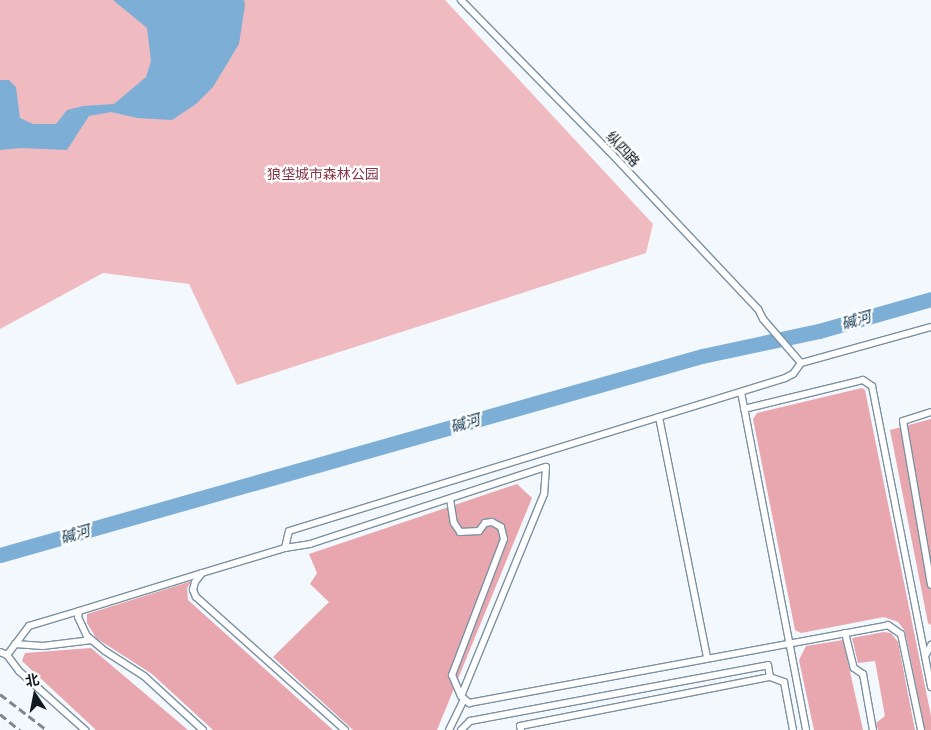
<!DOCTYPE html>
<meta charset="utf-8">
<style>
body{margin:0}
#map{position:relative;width:931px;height:730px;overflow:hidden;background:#f3f8fc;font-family:"Open Sans","Noto Sans SC",sans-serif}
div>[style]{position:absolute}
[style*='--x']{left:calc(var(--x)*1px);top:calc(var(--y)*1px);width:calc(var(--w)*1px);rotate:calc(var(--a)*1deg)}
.green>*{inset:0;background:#f0bac1}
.forest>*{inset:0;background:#e8a7af}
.water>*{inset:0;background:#7dafd6}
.river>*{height:15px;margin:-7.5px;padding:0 7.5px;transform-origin:7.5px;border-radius:7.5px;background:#7dafd6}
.roads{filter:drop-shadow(1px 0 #7c91a2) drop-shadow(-1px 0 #7c91a2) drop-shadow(0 1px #7c91a2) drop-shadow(0 -1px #7c91a2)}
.street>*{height:6px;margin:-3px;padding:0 3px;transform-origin:3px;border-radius:3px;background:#fff}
.rail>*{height:2.5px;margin-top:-1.25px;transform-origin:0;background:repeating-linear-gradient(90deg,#81888d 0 8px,transparent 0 12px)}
span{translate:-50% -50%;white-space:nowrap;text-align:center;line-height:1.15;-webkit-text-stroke:4.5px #fff;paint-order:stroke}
.street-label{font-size:14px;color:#10181f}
.park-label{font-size:14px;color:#843646}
.water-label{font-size:15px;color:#0e3651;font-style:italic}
.north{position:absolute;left:10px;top:670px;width:50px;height:50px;-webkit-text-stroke:4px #fff;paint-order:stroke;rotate:349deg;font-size:14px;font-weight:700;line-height:20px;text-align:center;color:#10181f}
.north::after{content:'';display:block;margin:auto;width:18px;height:22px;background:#10181f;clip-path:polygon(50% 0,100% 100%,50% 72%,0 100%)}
</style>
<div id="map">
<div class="green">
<i style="clip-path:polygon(0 0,445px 0,653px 224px,646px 253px,237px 385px,189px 284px,103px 273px,0 329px)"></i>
</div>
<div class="forest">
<i style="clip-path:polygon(862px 388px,865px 390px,931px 716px,931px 730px,925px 730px,905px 631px,898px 622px,884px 617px,801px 633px,795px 630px,753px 419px,757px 413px)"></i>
<i style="clip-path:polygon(931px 419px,931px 625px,928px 623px,890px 430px)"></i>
<i style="clip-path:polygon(517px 484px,532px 498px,437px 730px,353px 730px,273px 657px,329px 602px,310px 584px,317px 573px,309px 554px)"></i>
<i style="clip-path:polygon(192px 581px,187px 588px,188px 600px,333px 730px,213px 730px,152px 674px,96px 638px,87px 623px,87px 614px)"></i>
<i style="clip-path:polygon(884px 632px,891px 633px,898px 642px,915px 730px,878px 730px,876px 723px,885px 716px,875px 661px,858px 663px,852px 638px)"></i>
<i style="clip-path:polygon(843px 640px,863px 730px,814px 730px,799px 660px,806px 646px)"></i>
<i style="clip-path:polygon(91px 648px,188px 730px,96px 730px,22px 661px,25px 653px)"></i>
</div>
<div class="water">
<i style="clip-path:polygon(113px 0,244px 0,245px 5px,239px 44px,213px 87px,196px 104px,172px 120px,137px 118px,111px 112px,89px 116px,67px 150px,21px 148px,0 150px,0 80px,9px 80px,16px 87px,20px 118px,33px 124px,56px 124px,67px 110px,83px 106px,114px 104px,146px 77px,151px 61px,147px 28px)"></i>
</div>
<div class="river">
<i style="--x:0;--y:555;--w:730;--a:-15.83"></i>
<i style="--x:702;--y:356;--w:120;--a:-12.1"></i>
<i style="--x:819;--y:331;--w:116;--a:-15.9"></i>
</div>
<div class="roads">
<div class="street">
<i style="--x:461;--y:0;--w:210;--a:45.6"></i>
<i style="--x:608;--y:150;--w:219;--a:46.7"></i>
<i style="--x:758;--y:309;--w:11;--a:63"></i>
<i style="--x:763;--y:319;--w:58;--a:49.2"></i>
<i style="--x:741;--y:392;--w:344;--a:79.1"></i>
<i style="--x:744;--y:409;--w:122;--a:-13.7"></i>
<i style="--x:863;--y:380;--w:11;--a:34"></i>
<i style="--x:872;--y:386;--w:307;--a:78.9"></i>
<i style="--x:931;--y:412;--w:29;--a:162"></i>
<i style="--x:903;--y:421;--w:166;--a:80.3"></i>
<i style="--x:659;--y:417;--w:246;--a:78.7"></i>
<i style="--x:450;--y:499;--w:24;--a:81"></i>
<i style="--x:454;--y:523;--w:11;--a:56"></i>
<i style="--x:460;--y:532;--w:19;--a:-3"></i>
<i style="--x:479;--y:531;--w:10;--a:-53"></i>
<i style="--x:485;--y:523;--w:7;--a:-8"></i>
<i style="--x:492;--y:522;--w:10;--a:29"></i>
<i style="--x:501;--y:527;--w:12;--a:76"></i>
<i style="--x:504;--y:539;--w:146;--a:110.9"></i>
<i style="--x:452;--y:675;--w:23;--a:67"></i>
<i style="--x:285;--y:548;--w:25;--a:-9"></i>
<i style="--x:310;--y:544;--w:248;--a:-18.1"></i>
<i style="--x:546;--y:467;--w:27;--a:94"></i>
<i style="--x:544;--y:494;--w:218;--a:112.3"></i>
<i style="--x:461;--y:696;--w:11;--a:41"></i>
<i style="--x:469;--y:703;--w:426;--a:-10.5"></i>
<i style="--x:888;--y:625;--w:16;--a:35"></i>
<i style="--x:901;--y:634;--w:98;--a:78.2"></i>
<i style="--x:202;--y:573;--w:129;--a:162.8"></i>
<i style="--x:79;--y:611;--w:6;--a:99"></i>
<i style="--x:78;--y:617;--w:21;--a:65"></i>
<i style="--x:87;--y:636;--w:23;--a:40"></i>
<i style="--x:105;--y:651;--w:46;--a:32.7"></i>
<i style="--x:144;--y:676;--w:80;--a:42.5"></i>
<i style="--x:79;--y:611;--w:52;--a:163.3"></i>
<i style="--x:29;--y:626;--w:36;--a:127"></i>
<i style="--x:7;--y:655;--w:20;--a:53"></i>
<i style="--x:19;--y:671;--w:89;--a:41.8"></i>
<i style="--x:845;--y:633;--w:36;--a:76"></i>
<i style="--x:854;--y:668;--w:11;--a:34"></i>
<i style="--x:863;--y:674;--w:57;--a:79.9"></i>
<i style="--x:15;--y:644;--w:28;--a:4"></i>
<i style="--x:43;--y:646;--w:49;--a:-7"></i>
<i style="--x:0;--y:652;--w:8;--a:23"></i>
<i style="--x:925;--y:656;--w:13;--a:-61"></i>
<i style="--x:345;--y:730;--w:200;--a:-138.2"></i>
<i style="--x:196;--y:597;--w:8;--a:-113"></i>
<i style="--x:193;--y:590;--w:8;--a:-76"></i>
<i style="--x:195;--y:582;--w:11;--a:-52"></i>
<i style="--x:202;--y:573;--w:87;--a:-16.8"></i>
<i style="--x:285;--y:548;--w:17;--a:-77"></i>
<i style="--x:289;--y:531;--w:519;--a:-17.14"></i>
<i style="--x:785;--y:378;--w:9;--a:-27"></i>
<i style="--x:793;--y:374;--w:14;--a:-54"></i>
<i style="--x:801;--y:363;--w:135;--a:-15.5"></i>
<i style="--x:449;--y:730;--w:34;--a:-64"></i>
<i style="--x:461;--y:730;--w:13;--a:-45"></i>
<i style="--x:470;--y:721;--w:303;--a:-10.6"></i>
<i style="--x:768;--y:665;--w:12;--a:81"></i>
<i style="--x:521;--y:730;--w:4;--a:-104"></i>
<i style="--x:520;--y:726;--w:255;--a:-11.1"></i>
<i style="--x:770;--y:677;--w:15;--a:20"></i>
<i style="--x:784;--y:682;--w:49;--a:79.4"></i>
</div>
</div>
<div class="rail">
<i style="--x:0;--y:694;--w:59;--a:37.5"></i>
<i style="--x:0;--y:714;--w:26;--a:39"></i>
</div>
<div class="street-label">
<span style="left:623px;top:149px;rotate:47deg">纵四路</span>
</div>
<div class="park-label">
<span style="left:323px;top:174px">狼垡城市森林公园</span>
</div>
<div class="water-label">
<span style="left:856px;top:320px;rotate:-16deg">碱河</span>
<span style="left:465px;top:423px;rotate:-16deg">碱河</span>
<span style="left:75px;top:534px;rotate:-16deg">碱河</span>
</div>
<div class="north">北</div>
</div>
